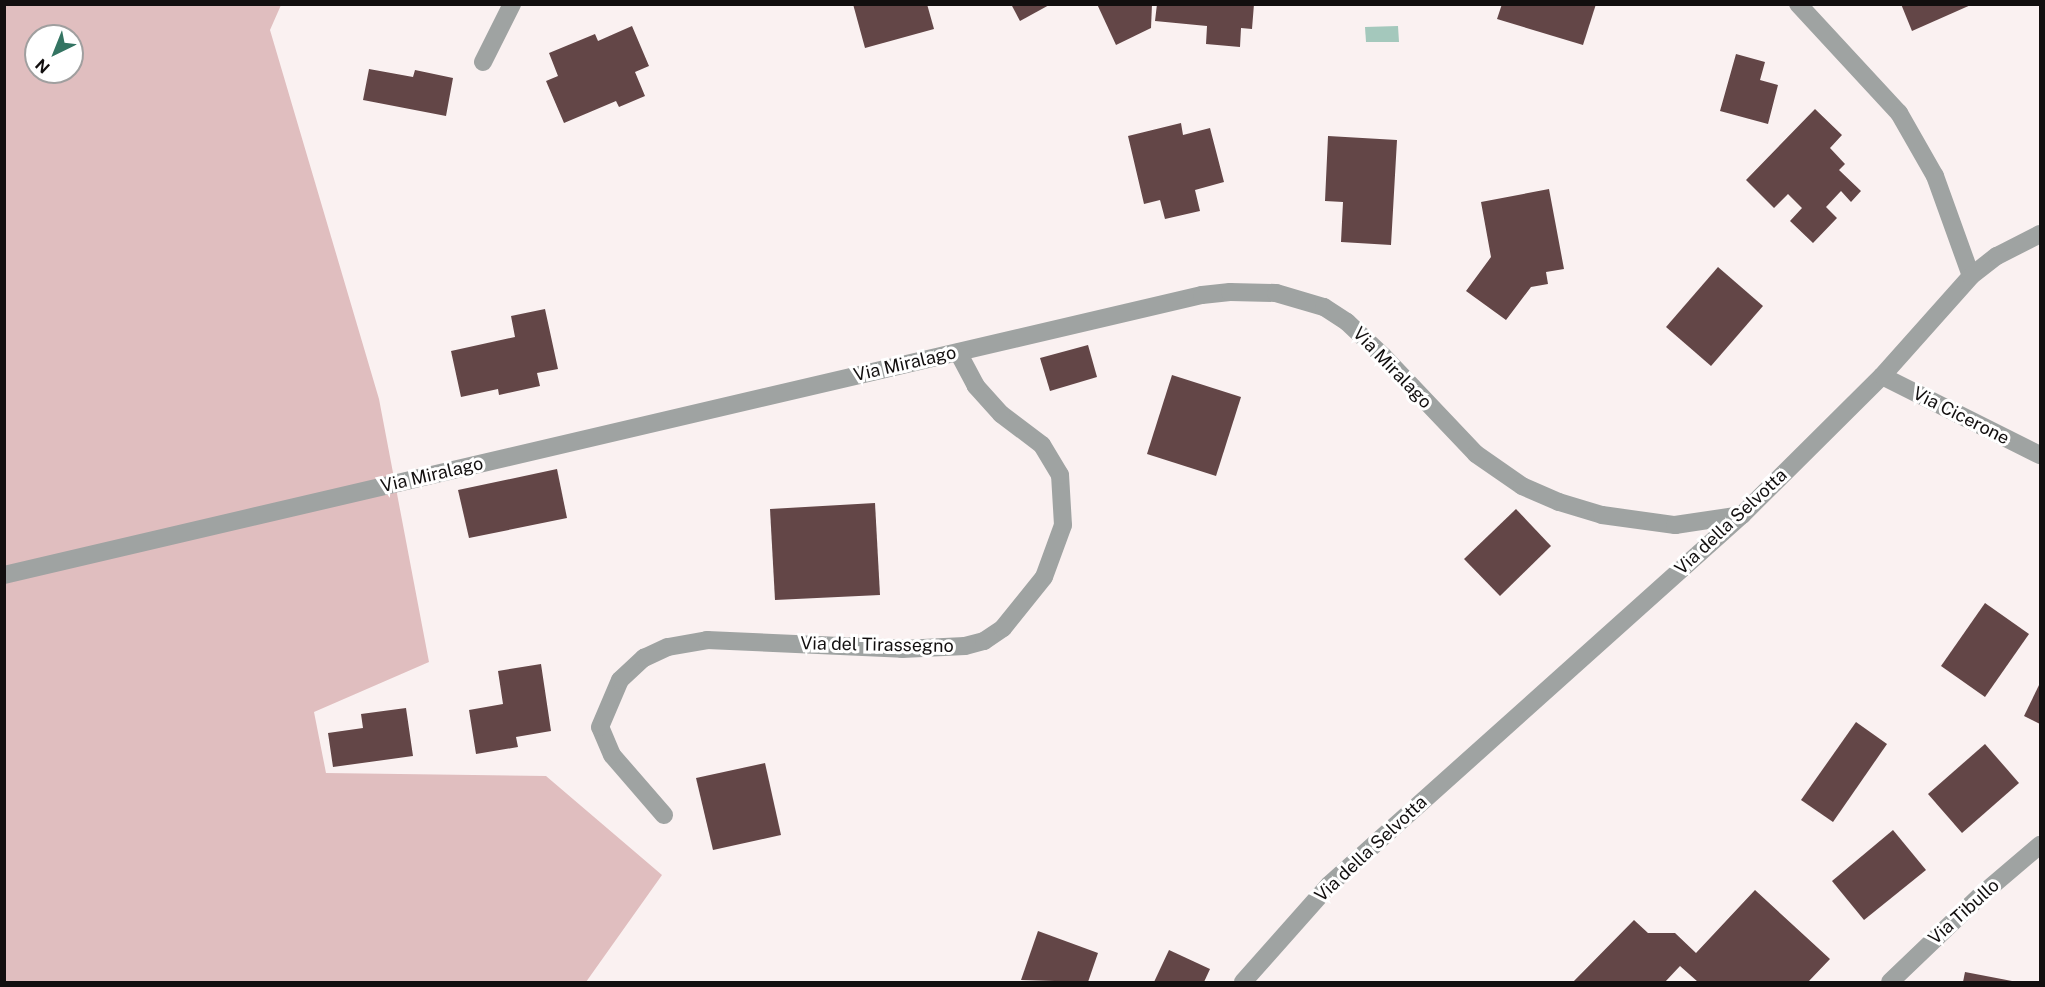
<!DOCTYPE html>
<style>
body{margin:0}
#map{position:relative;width:2045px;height:987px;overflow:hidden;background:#faf1f1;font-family:"Public Sans",sans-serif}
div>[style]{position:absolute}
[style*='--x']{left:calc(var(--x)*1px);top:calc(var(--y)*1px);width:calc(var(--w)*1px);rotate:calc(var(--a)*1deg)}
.green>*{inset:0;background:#e0bebf}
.water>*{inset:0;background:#a4c8bc}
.building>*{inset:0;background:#634647}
.minor>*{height:18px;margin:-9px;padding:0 9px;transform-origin:9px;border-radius:9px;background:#9fa3a2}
span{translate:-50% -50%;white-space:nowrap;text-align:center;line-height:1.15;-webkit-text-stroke:6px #fff;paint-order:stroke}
.street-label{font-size:18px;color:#120f0f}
.frame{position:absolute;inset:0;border:6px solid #120f0f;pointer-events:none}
.north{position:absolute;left:24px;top:24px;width:60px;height:60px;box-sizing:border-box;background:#fff;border:2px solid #a09f9f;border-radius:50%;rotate:223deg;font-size:16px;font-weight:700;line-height:24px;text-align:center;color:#120f0f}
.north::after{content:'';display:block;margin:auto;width:21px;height:27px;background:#347462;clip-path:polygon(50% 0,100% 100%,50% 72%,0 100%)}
</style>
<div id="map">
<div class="green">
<i style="clip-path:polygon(evenodd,5px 5px,281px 5px,270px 30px,379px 399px,429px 662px,314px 712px,326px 773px,546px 776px,662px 875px,586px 982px,5px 982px,5px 5px,36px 36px,72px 36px,72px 72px,36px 72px,36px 36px)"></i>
</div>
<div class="water">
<i style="clip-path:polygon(1398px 26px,1399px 42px,1366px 42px,1365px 27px)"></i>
</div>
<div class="building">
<i style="clip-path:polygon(853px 4px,927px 4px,934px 29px,865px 48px)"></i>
<i style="clip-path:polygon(1011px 4px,1051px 4px,1020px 21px)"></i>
<i style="clip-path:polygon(1097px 4px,1152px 4px,1151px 28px,1116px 45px)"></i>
<i style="clip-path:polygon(1157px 4px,1254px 4px,1252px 29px,1241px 28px,1240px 47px,1206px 44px,1207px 26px,1155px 21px)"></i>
<i style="clip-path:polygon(1502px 4px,1596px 4px,1583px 45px,1497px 19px)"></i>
<i style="clip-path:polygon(1901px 4px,1973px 4px,1912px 31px)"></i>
<i style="clip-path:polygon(632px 26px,649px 66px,635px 72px,645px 96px,619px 107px,616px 101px,564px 123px,546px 81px,558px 76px,549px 53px,595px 34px,598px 41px)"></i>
<i style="clip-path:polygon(1736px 54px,1765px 62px,1760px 80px,1778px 85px,1768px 124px,1720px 111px)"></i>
<i style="clip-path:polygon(369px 69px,413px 77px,415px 70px,453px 78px,446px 116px,363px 100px)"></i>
<i style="clip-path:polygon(1815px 109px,1842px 135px,1830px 148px,1845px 164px,1839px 170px,1861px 191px,1851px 202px,1841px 191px,1826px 207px,1837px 218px,1813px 243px,1790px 221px,1802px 208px,1788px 194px,1774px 208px,1746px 180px)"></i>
<i style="clip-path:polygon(1181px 123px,1183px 135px,1210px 128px,1224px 182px,1195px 190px,1200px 211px,1165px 219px,1160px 200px,1144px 204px,1128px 136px)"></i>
<i style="clip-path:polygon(1328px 136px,1397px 140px,1391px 245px,1341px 242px,1343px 202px,1325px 201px)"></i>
<i style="clip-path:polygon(1549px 189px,1564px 269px,1546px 272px,1548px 284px,1531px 287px,1506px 320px,1466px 291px,1491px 257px,1481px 202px)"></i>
<i style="clip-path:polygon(1718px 267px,1763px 306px,1711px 366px,1666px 327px)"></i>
<i style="clip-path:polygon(545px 309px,558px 369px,537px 373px,540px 386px,499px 395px,498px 389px,461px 397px,451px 351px,515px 337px,511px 316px)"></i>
<i style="clip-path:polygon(1088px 345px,1097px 377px,1050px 391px,1040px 358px)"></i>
<i style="clip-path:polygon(1172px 375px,1241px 397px,1216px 476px,1147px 454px)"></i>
<i style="clip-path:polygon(557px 469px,567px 518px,469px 538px,458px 490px)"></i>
<i style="clip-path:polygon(875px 503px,880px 595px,775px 600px,770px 509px)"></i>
<i style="clip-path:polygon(1516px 509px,1551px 546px,1500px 596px,1464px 559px)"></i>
<i style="clip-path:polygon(1985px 603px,2029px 634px,1985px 697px,1941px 666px)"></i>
<i style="clip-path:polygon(541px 664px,551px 731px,516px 737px,518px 747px,476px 754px,469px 710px,503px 704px,498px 671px)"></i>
<i style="clip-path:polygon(2040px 683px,2040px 724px,2024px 716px)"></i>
<i style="clip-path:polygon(406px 708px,413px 756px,333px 767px,328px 733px,363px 728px,361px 714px)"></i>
<i style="clip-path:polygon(1856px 722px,1887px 744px,1833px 822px,1801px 800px)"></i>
<i style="clip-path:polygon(1985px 744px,2019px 783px,1962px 833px,1928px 794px)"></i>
<i style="clip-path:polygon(765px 763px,781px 835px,713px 850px,696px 778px)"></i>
<i style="clip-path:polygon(1893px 830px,1926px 870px,1864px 920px,1832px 881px)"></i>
<i style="clip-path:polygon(1755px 890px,1830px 959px,1808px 982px,1698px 982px,1680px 966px,1665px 982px,1573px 982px,1634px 920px,1648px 933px,1675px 933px,1696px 953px)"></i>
<i style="clip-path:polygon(1038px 931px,1098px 953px,1088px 982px,1021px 980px)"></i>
<i style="clip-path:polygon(1169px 950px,1210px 969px,1204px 982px,1154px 982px)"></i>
<i style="clip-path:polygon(1965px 972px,2012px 981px,2012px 982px,1963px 982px)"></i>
</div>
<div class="minor">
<i style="--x:1798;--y:4;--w:149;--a:47.2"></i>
<i style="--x:1899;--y:113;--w:73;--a:60.3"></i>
<i style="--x:1935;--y:176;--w:106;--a:70.2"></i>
<i style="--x:483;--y:62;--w:65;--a:-63.4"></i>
<i style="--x:1882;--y:376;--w:177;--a:26.6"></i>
<i style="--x:4;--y:575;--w:1230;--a:-13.16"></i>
<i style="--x:1202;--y:295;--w:28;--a:-6"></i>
<i style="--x:1230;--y:292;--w:46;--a:1.2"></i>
<i style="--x:1276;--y:293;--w:50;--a:16.3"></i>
<i style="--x:1324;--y:307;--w:27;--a:33"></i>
<i style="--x:1347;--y:322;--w:50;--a:43.4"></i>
<i style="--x:1383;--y:356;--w:135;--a:46.5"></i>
<i style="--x:1476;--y:454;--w:56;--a:34.8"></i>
<i style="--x:1522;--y:486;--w:40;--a:23.4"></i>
<i style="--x:1559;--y:502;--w:45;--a:16.8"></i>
<i style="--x:1602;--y:515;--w:74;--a:7.8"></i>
<i style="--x:1675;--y:525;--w:68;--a:-8.5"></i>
<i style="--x:664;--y:815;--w:79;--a:-130.9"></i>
<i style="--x:612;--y:755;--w:30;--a:-113"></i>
<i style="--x:600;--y:727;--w:51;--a:-66.9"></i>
<i style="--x:620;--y:680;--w:33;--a:-43"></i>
<i style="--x:644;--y:658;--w:26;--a:-25"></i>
<i style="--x:668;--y:647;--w:40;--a:-10"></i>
<i style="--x:707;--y:640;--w:195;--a:2.6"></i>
<i style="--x:902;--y:649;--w:63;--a:-2.7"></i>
<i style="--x:965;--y:646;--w:20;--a:-15"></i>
<i style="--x:984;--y:641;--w:23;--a:-34"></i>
<i style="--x:1003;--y:628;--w:65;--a:-51.2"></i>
<i style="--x:1044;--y:577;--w:55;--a:-69.9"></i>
<i style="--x:1063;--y:525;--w:50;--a:-93.4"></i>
<i style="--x:1060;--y:475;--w:35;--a:-121"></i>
<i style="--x:1042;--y:445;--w:51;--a:-142.9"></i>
<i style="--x:1001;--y:414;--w:38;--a:-132"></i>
<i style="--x:976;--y:386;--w:38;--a:-118"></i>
<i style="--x:1243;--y:982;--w:130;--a:-48.4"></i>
<i style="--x:1329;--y:885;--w:554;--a:-41.86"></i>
<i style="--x:1742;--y:515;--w:197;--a:-44.8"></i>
<i style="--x:1882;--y:376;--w:134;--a:-48.3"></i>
<i style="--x:1971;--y:276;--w:33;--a:-38"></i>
<i style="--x:1997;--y:256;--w:48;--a:-27.1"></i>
<i style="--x:1890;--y:982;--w:124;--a:-43.7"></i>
<i style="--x:1980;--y:896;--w:79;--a:-40.4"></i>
</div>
<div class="street-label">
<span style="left:905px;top:364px;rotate:-13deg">Via Miralago</span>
<span style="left:1392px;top:368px;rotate:46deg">Via Miralago</span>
<span style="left:1961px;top:416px;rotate:27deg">Via Cicerone</span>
<span style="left:432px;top:475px;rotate:-13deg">Via Miralago</span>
<span style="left:1731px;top:522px;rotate:-43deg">Via della Selvotta</span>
<span style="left:877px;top:645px;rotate:1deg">Via del Tirassegno</span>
<span style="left:1371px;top:849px;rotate:-43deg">Via della Selvotta</span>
<span style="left:1964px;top:912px;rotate:-42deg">Via Tibullo</span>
</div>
<div class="frame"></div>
<div class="north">N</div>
</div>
